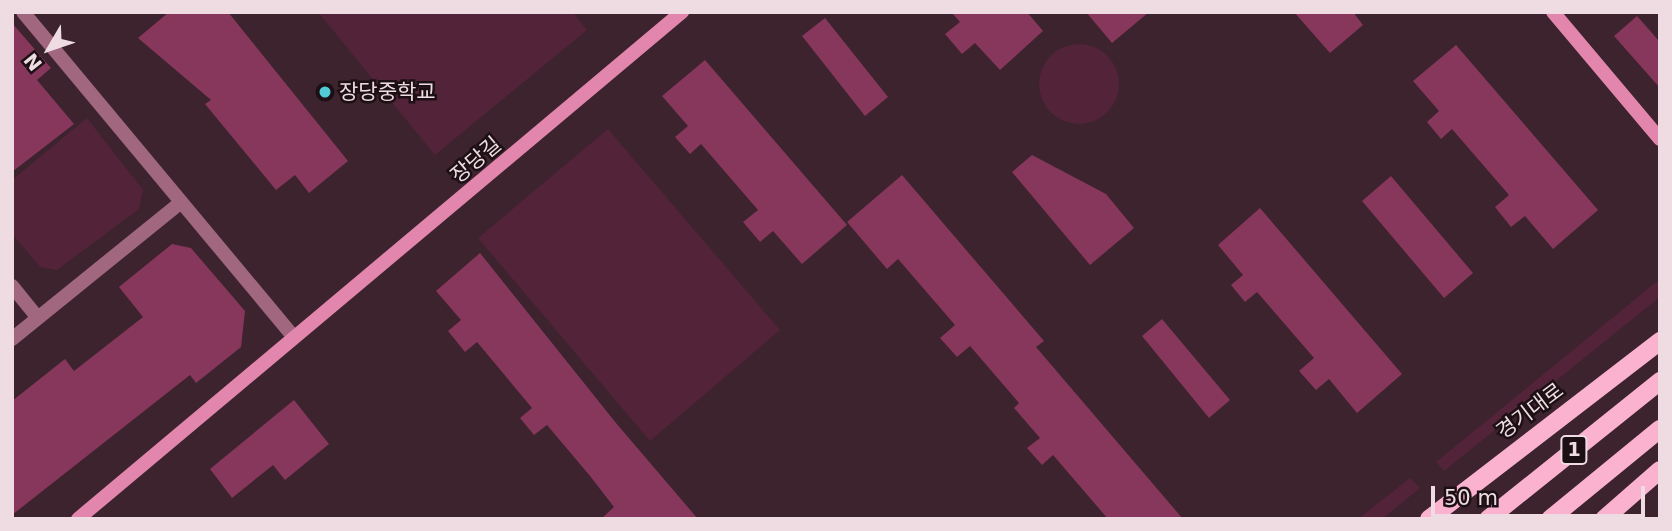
<!DOCTYPE html>
<meta charset="utf-8">
<style>
body{margin:0}
#map{position:relative;width:1672px;height:531px;overflow:hidden;background:#3c232d;font-family:"DejaVu Sans","Noto Sans KR",sans-serif}
div>[style]{position:absolute}
[style*='--x']{left:calc(var(--x)*1px);top:calc(var(--y)*1px);width:calc(var(--w)*1px);rotate:calc(var(--a)*1deg)}
.green>*{inset:0;background:#532339}
.round{border-radius:50%}
.building>*{inset:0;background:#87365c}
.street>*{height:14px;margin:-7px;padding:0 7px;transform-origin:7px;border-radius:7px;background:#a0677e}
.secondary>*{height:14px;margin:-7px;padding:0 7px;transform-origin:7px;border-radius:7px;background:#e386ad}
.primary>*{height:18px;margin:-9px;padding:0 9px;transform-origin:9px;border-radius:9px;background:#fab2ce}
.dots>*{width:19px;height:19px;translate:-50% -50%;box-sizing:border-box;border:4px solid #1c1015;border-radius:50%}
span{translate:-50% -50%;white-space:nowrap;text-align:center;line-height:1.15;-webkit-text-stroke:5px #1c1015;paint-order:stroke}
.shield-label span{padding:2px 5px;background:#1c1015;border:2px solid;border-radius:5px;-webkit-text-stroke-width:0}
.shield-label{font-size:19px;color:#eedce2;font-weight:700}
.poi-label{font-size:21px;color:#eedce2}
.left{translate:0 -50%;text-align:left}
.street-label{font-size:21px;color:#eedce2}
.frame{position:absolute;inset:0;border:14px solid #eedce2;pointer-events:none}
.north{position:absolute;left:14px;top:14px;width:70px;height:70px;-webkit-text-stroke:5px #1c1015;paint-order:stroke;rotate:231deg;font-size:19px;font-weight:700;line-height:28px;text-align:center;color:#eedce2}
.north::after{content:'';display:block;margin:auto;width:24px;height:32px;background:#eedce2;clip-path:polygon(50% 0,100% 100%,50% 72%,0 100%)}
.scale{position:absolute;left:1431px;top:486px;width:214px;height:32px;box-sizing:border-box;border:4px solid #eedce2;border-top:0;padding-left:9px;font-size:21px;line-height:24px;white-space:nowrap;color:#eedce2;-webkit-text-stroke:5px #1c1015;paint-order:stroke}
</style>
<div id="map">
<div class="green">
<i style="clip-path:polygon(318px 12px,573px 12px,587px 30px,435px 155px)"></i>
<i class="round" style="left:1039px;top:44px;width:80px;height:80px"></i>
<i style="clip-path:polygon(87px 118px,143px 190px,139px 209px,57px 270px,40px 267px,12px 234px,12px 180px)"></i>
<i style="clip-path:polygon(608px 129px,780px 330px,650px 441px,478px 238px)"></i>
<i style="clip-path:polygon(1660px 279px,1660px 297px,1444px 471px,1436px 462px)"></i>
<i style="clip-path:polygon(1410px 478px,1420px 488px,1382px 519px,1358px 519px)"></i>
</div>
<div class="building">
<i style="clip-path:polygon(169px 12px,228px 12px,348px 161px,309px 193px,295px 175px,276px 190px,205px 104px,211px 100px,138px 38px)"></i>
<i style="clip-path:polygon(951px 12px,1027px 12px,1043px 31px,1000px 70px,975px 43px,962px 54px,945px 34px,960px 22px)"></i>
<i style="clip-path:polygon(1086px 12px,1149px 12px,1112px 43px)"></i>
<i style="clip-path:polygon(1294px 12px,1353px 12px,1363px 25px,1330px 53px)"></i>
<i style="clip-path:polygon(1637px 16px,1660px 42px,1660px 88px,1614px 36px)"></i>
<i style="clip-path:polygon(825px 18px,888px 97px,865px 116px,802px 36px)"></i>
<i style="clip-path:polygon(12px 23px,51px 68px,37px 80px,74px 124px,12px 172px)"></i>
<i style="clip-path:polygon(1456px 45px,1598px 210px,1553px 249px,1525px 216px,1511px 227px,1495px 207px,1509px 195px,1452px 129px,1441px 139px,1427px 122px,1439px 111px,1413px 81px)"></i>
<i style="clip-path:polygon(705px 60px,847px 225px,802px 264px,773px 231px,760px 242px,743px 222px,758px 210px,701px 144px,690px 154px,675px 137px,688px 126px,662px 96px)"></i>
<i style="clip-path:polygon(1032px 155px,1106px 194px,1134px 228px,1090px 265px,1012px 172px)"></i>
<i style="clip-path:polygon(902px 175px,1044px 341px,1036px 347px,1183px 519px,1108px 519px,1053px 455px,1042px 465px,1027px 448px,1040px 438px,1014px 408px,1019px 403px,970px 346px,957px 357px,940px 338px,955px 325px,898px 259px,887px 269px,847px 222px)"></i>
<i style="clip-path:polygon(1391px 176px,1473px 273px,1444px 298px,1362px 201px)"></i>
<i style="clip-path:polygon(1260px 208px,1402px 374px,1357px 413px,1329px 379px,1316px 390px,1299px 371px,1314px 358px,1257px 292px,1245px 302px,1231px 285px,1243px 275px,1218px 245px)"></i>
<i style="clip-path:polygon(172px 244px,191px 248px,245px 311px,241px 347px,196px 383px,190px 375px,12px 515px,12px 401px,65px 359px,74px 371px,143px 317px,119px 287px)"></i>
<i style="clip-path:polygon(480px 253px,616px 423px,698px 519px,601px 519px,614px 507px,590px 476px,547px 425px,534px 435px,520px 418px,532px 408px,477px 342px,465px 352px,448px 331px,461px 320px,436px 291px)"></i>
<i style="clip-path:polygon(1162px 319px,1230px 400px,1209px 418px,1142px 336px)"></i>
<i style="clip-path:polygon(294px 400px,329px 444px,285px 480px,273px 465px,232px 498px,210px 469px)"></i>
</div>
<div class="street">
<i style="--x:23;--y:12;--w:422;--a:50.2"></i>
<i style="--x:12;--y:286;--w:41;--a:50.9"></i>
<i style="--x:12;--y:339;--w:216;--a:-39"></i>
</div>
<div class="secondary">
<i style="--x:1553;--y:12;--w:166;--a:49.9"></i>
<i style="--x:78;--y:519;--w:789;--a:-40.01"></i>
</div>
<div class="primary">
<i style="--x:1429;--y:519;--w:292;--a:-37.6"></i>
<i style="--x:1488;--y:519;--w:221;--a:-38.7"></i>
<i style="--x:1550;--y:519;--w:142;--a:-39.3"></i>
<i style="--x:1604;--y:519;--w:74;--a:-41.2"></i>
</div>
<div class="dots">
<i style="left:325px;top:92px;background:#52cbd7"></i>
</div>
<div class="shield-label">
<span style="left:1574px;top:450px">1</span>
</div>
<div class="poi-label">
<span class="left" style="left:339px;top:92px">장당중학교</span>
</div>
<div class="street-label">
<span style="left:476px;top:160px;rotate:-40deg">장당길</span>
<span style="left:1530px;top:411px;rotate:-37deg">경기대로</span>
</div>
<div class="frame"></div>
<div class="north">N</div>
<div class="scale">50 m</div>
</div>
